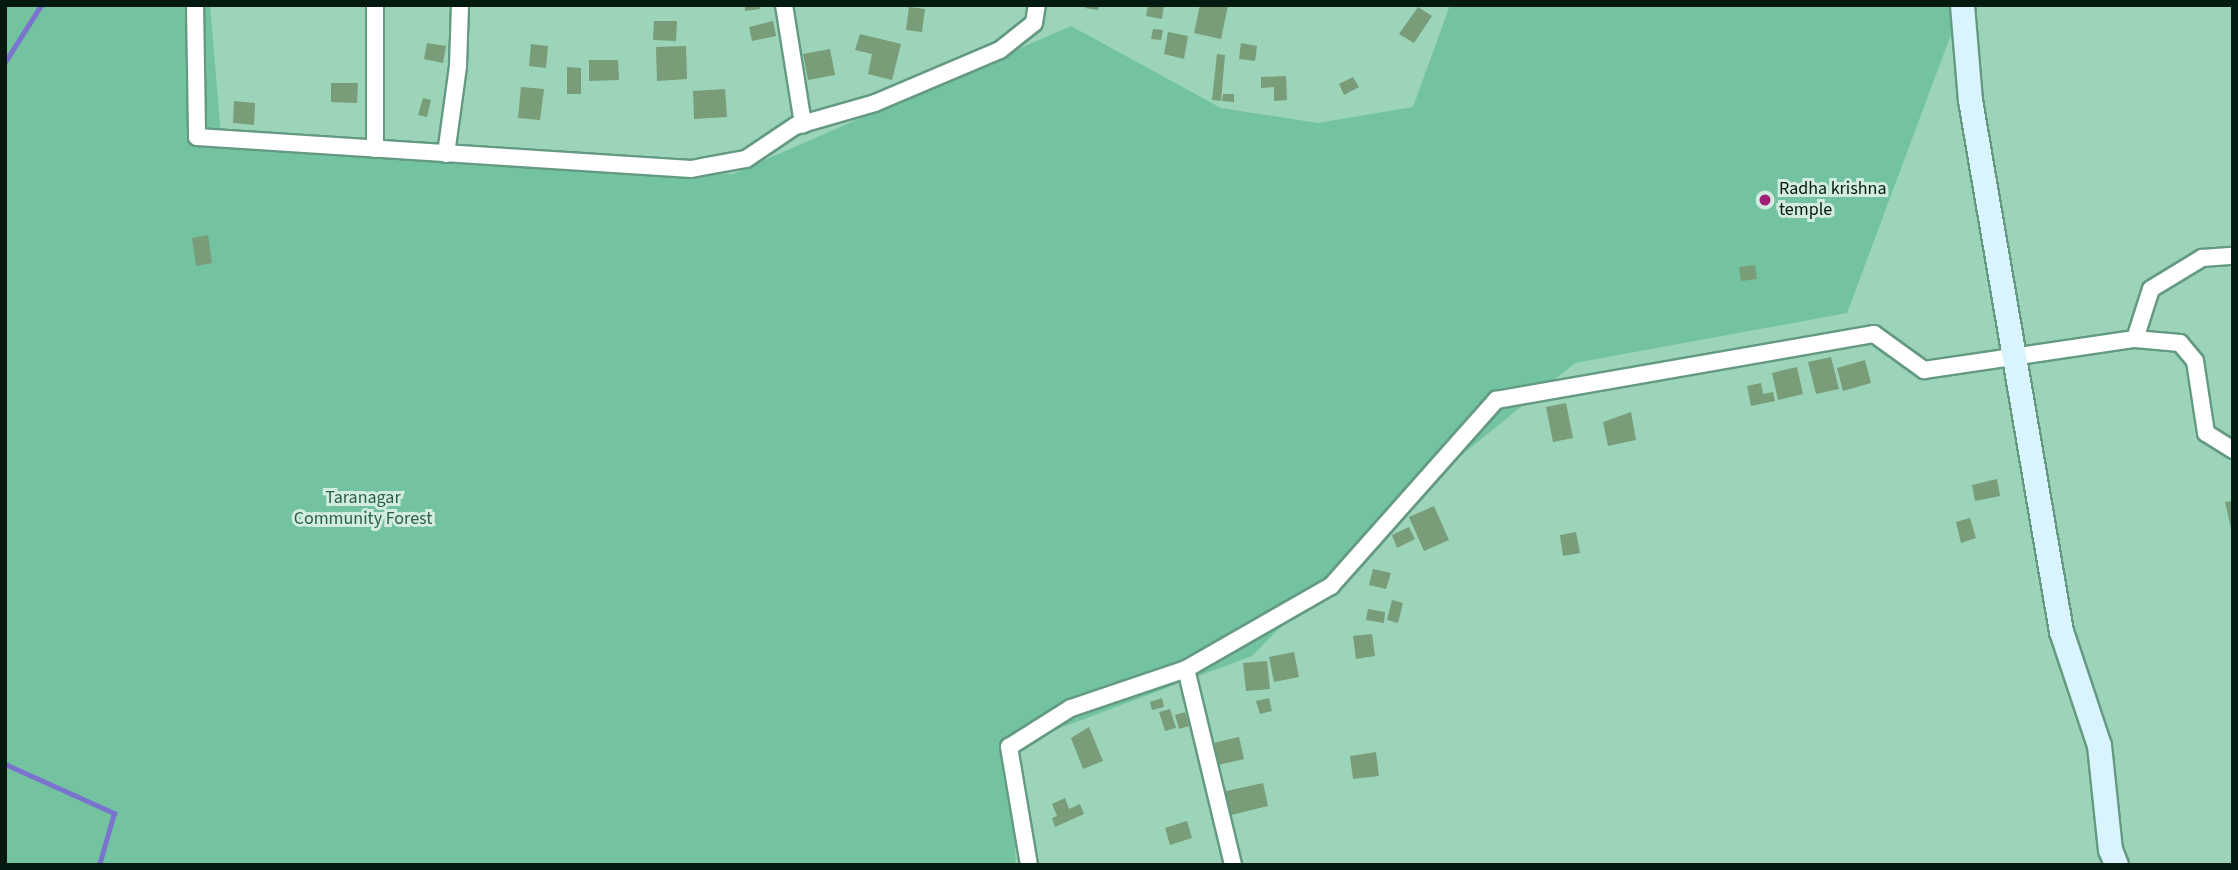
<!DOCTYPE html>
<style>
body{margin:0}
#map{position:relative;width:2238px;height:870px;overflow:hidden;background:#9cd4ba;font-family:"Source Sans 3",sans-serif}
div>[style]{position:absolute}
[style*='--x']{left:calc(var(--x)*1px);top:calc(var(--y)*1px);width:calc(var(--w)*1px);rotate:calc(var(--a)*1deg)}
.green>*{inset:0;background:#73c2a0}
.stream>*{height:5px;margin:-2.5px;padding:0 2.5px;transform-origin:2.5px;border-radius:2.5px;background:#7b74cf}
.building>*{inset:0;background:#789d78}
.roads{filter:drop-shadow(2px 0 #649a82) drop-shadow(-2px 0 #649a82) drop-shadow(0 2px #649a82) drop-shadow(0 -2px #649a82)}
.street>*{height:16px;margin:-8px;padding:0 8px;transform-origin:8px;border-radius:8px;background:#fff}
.secondary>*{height:23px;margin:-11.5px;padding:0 11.5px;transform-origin:11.5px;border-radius:11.5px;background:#d9f4fe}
.dots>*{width:19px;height:19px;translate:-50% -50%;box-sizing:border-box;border:4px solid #d2ede0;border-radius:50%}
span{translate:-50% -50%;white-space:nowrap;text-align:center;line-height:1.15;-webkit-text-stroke:6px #d2ede0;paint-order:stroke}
.poi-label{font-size:18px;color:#041a11}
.left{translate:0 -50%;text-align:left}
.park-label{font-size:18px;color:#2c5f4a}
.frame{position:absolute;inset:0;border:7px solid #041a11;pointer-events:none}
</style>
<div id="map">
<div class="green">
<i style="clip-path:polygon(5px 5px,210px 5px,222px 146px,733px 174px,1071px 26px,1221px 108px,1318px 123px,1413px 107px,1450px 5px,1962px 5px,1847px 313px,1575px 363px,1406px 500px,1252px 656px,1009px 747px,1016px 865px,5px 865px)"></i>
</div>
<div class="stream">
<i style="--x:5;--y:62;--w:67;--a:-57.7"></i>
<i style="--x:5;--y:764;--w:120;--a:24.2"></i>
<i style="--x:114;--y:813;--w:54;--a:106.1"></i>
</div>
<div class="building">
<i style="clip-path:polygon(745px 5px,759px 5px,760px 9px,745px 11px)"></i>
<i style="clip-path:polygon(1085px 5px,1099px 5px,1098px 10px,1085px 8px)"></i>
<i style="clip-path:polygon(1148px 5px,1164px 5px,1162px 19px,1146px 16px)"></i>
<i style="clip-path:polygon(1200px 5px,1228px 5px,1221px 39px,1194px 33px)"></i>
<i style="clip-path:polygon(909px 7px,925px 9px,922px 32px,906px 30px)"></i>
<i style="clip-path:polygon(1418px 7px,1432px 16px,1414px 43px,1399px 34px)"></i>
<i style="clip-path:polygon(654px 21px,677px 21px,676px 41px,653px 40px)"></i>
<i style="clip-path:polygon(773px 21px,776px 36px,752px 41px,749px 27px)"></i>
<i style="clip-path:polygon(1153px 29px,1163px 30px,1161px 40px,1151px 39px)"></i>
<i style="clip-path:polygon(1168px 32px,1188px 36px,1184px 59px,1164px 54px)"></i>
<i style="clip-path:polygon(860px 34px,901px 44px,892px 80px,868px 74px,872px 54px,855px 50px)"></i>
<i style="clip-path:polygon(427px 43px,446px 46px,443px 63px,424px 59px)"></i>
<i style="clip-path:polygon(1241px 43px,1257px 46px,1255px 61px,1239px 59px)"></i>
<i style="clip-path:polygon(531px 44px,548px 46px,546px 68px,529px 66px)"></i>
<i style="clip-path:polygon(686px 46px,687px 79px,657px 81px,656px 47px)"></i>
<i style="clip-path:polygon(830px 49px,835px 75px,808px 80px,803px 54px)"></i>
<i style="clip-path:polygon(1217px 54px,1225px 55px,1221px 101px,1212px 100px)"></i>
<i style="clip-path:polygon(589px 60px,618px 60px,619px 80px,589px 81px)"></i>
<i style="clip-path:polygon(567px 67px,581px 68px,581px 94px,567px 94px)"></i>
<i style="clip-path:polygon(1286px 76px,1287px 100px,1274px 101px,1274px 87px,1261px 88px,1261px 77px)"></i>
<i style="clip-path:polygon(1353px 77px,1359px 87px,1344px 95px,1339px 84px)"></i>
<i style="clip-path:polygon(331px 83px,358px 83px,357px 103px,331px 102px)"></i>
<i style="clip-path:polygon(521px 87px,544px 89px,540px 120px,518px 118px)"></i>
<i style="clip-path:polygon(725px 89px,727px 117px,694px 119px,693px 91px)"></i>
<i style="clip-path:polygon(1223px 94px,1234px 94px,1234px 102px,1222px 101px)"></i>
<i style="clip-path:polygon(423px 98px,431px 100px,427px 117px,418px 115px)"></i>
<i style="clip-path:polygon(234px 101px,255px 103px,254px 125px,233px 123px)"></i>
<i style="clip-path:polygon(208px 235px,212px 263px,196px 266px,192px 238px)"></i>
<i style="clip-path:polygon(1755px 265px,1757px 279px,1741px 281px,1739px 267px)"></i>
<i style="clip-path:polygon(1831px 357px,1839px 389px,1816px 394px,1808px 362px)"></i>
<i style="clip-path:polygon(1865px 360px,1871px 383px,1843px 391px,1837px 368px)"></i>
<i style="clip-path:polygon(1797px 367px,1803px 394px,1778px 400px,1772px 373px)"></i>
<i style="clip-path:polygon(1761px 383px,1763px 394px,1773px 392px,1775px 401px,1751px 406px,1747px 386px)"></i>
<i style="clip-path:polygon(1566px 403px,1573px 438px,1553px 442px,1546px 407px)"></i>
<i style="clip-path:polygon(1631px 412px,1636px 440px,1608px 446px,1603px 422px)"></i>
<i style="clip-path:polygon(1997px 479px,2000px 496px,1975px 501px,1972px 485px)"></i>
<i style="clip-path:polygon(2233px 501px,2233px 528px,2231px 528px,2225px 502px)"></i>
<i style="clip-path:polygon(1434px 506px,1449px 540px,1424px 551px,1409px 517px)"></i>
<i style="clip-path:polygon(1970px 518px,1976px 538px,1961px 543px,1956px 522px)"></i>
<i style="clip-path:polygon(1409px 527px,1415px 539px,1397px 548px,1392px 535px)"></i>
<i style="clip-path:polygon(1576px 532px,1580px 553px,1563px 556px,1560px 535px)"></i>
<i style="clip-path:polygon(1373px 569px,1391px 573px,1386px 589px,1369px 585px)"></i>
<i style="clip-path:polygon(1392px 600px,1403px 603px,1398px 623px,1387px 620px)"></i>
<i style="clip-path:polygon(1368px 609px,1385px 612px,1384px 623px,1366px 620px)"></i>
<i style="clip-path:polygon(1372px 634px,1375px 656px,1356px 659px,1353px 636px)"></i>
<i style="clip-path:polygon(1294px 652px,1299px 677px,1274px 682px,1269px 657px)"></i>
<i style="clip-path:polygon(1267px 661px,1270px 689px,1246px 691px,1243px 663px)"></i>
<i style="clip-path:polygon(1162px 698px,1164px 707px,1152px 710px,1150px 702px)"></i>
<i style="clip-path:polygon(1269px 698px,1272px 711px,1260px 714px,1256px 701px)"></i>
<i style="clip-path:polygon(1170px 709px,1176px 728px,1165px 731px,1159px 712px)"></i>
<i style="clip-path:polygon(1185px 712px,1189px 726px,1179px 729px,1175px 715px)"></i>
<i style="clip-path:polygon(1089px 727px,1103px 761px,1083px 769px,1071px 738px)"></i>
<i style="clip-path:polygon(1239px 737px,1244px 759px,1214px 766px,1209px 744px)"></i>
<i style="clip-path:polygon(1376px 752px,1379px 776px,1353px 779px,1350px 756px)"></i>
<i style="clip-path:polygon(1263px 783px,1268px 806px,1227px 816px,1222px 792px)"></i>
<i style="clip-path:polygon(1065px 798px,1069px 809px,1080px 804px,1084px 814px,1055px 827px,1052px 818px,1057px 816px,1052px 804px)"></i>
<i style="clip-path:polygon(1187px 821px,1192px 838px,1170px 845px,1165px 828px)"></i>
</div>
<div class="roads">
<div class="street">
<i style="--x:195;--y:5;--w:132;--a:89.1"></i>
<i style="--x:197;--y:137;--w:495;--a:3.7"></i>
<i style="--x:691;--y:169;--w:56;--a:-10.3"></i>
<i style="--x:746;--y:159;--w:59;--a:-34"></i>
<i style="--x:795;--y:126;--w:83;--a:-16"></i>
<i style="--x:875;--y:103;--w:136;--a:-23"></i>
<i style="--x:1000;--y:50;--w:43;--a:-38.5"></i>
<i style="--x:1034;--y:23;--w:18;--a:-81"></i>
<i style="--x:375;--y:5;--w:144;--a:90"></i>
<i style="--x:784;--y:5;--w:121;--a:80.9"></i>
<i style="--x:446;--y:154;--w:89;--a:-82.2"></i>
<i style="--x:458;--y:66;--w:61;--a:-88.1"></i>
<i style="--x:2135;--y:339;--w:52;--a:-72.3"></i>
<i style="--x:2151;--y:289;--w:60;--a:-31.3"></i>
<i style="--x:2202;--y:258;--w:31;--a:-4"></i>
<i style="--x:1186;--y:669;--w:202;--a:76.5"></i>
<i style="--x:1029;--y:865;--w:120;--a:-99.6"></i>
<i style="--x:1009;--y:747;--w:73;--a:-32.2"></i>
<i style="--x:1071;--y:708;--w:121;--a:-18.7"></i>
<i style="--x:1186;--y:669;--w:167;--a:-29.8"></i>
<i style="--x:1331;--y:586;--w:249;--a:-48.4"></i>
<i style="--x:1496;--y:400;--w:384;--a:-9.9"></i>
<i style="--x:1874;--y:334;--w:62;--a:35.8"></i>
<i style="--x:1924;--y:370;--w:213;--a:-8.4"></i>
<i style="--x:2135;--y:339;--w:45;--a:5.1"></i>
<i style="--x:2180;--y:343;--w:23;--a:50"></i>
<i style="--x:2195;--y:361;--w:73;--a:81.3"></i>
<i style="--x:2206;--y:433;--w:32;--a:32"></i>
</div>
<div class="secondary">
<i style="--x:1962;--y:5;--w:95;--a:85.2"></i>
<i style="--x:1970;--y:100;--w:539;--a:80.28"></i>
<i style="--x:2061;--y:631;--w:120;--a:71.6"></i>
<i style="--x:2099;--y:745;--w:105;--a:84"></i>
<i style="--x:2110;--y:849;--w:17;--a:69"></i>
</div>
</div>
<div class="dots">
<i style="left:1765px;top:200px;background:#9e2176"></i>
</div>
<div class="poi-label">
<span class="left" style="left:1779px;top:200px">Radha krishna<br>temple</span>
</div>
<div class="park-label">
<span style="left:363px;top:509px">Taranagar<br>Community Forest</span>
</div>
<div class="frame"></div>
</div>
